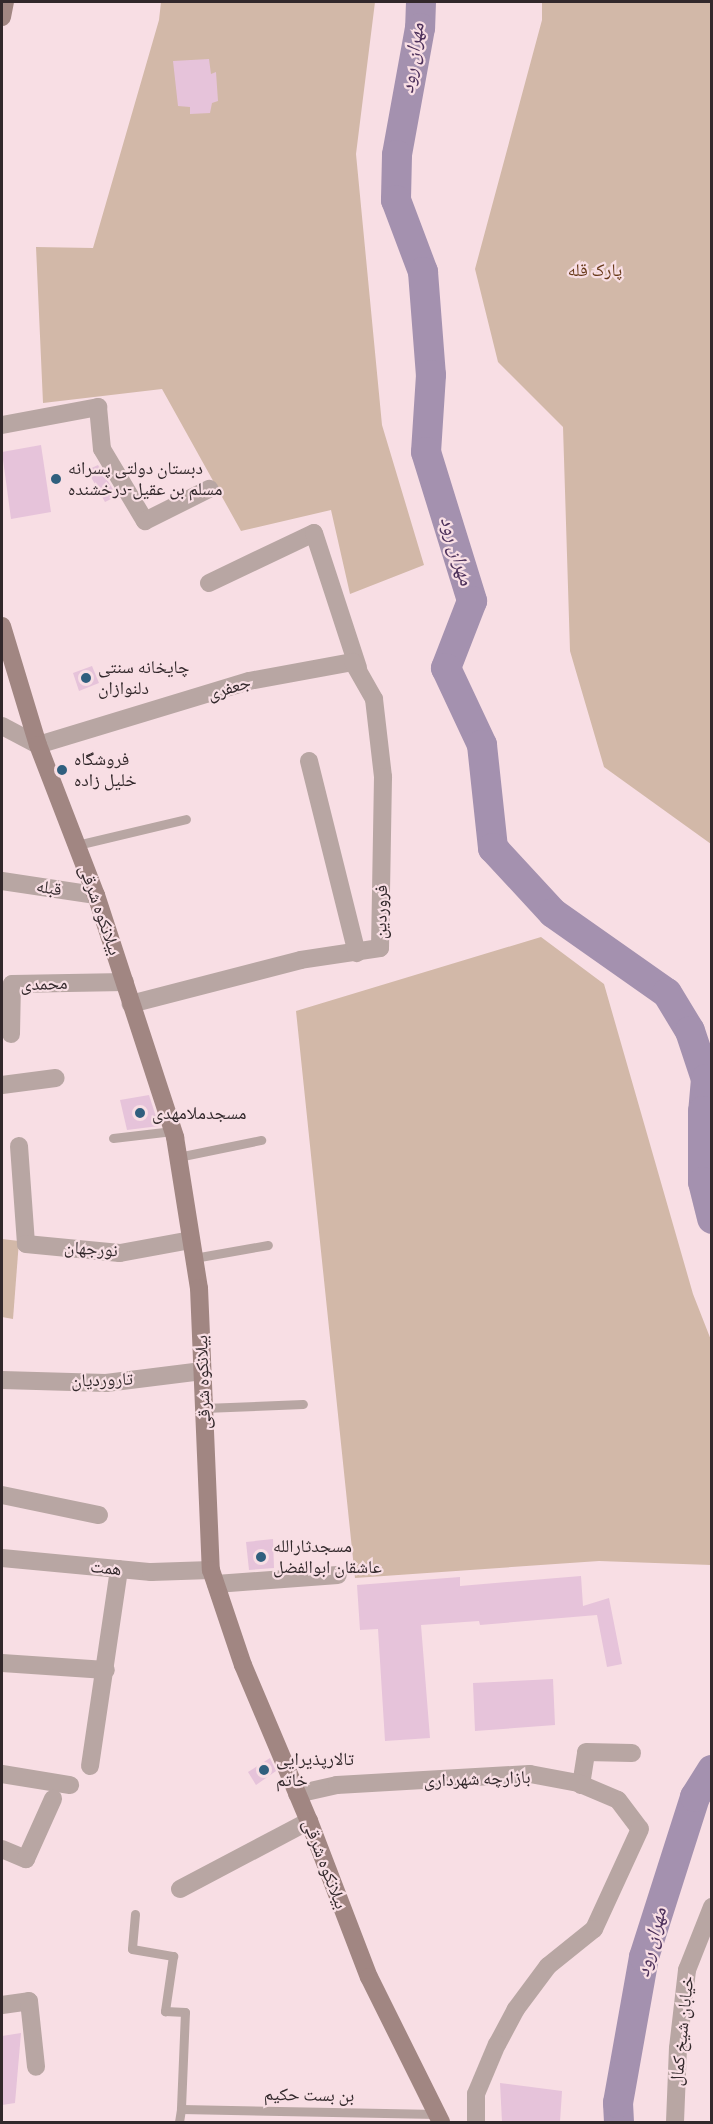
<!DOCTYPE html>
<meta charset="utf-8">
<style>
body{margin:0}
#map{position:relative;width:713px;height:2124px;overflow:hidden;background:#f8dee4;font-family:"PT Sans Narrow","Noto Naskh Arabic",sans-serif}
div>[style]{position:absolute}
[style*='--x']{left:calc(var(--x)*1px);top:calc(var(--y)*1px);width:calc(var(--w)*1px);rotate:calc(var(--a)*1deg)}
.green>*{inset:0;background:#d2b8a8}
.river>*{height:30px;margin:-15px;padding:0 15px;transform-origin:15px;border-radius:15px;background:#a491af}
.building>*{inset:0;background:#e6c3da}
.service>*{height:9px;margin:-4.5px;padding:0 4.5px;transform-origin:4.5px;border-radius:4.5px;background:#b8a6a3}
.minor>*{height:18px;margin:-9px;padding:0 9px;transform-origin:9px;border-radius:9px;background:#b8a6a3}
.tertiary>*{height:18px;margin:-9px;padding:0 9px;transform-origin:9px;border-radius:9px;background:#b8a6a3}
.secondary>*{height:18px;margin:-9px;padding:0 9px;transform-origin:9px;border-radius:9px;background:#a18682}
.dots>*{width:16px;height:16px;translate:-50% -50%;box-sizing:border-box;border:3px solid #f8dee4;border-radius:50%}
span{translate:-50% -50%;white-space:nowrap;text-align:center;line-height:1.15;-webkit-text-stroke:4.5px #f8dee4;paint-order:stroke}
.park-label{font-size:18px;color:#673919}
.poi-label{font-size:18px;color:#32282b}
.left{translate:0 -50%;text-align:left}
.street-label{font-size:18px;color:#32282b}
.water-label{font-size:20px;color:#4d315b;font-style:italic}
.frame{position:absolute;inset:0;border:3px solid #32282b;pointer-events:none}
</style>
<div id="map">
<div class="green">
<i style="clip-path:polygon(161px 2px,375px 2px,356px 154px,382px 425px,424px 565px,350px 594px,331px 510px,241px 531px,162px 389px,43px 403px,36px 247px,93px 248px,159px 20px)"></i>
<i style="clip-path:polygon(542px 2px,711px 2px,711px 844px,604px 767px,570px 651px,563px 427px,498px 362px,475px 269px,542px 20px)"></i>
<i style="clip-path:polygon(541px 937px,604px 984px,693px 1294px,711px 1340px,711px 1565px,599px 1561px,355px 1578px,296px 1011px)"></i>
<i style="clip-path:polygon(2px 1239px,19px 1241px,13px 1319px,2px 1317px)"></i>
</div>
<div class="river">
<i style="--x:421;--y:2;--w:26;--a:92"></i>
<i style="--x:420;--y:28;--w:129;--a:100.3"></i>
<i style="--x:397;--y:155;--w:45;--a:91.3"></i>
<i style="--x:396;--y:200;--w:77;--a:69.4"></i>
<i style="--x:423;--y:272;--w:103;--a:85.6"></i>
<i style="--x:431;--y:375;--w:77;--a:93.7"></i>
<i style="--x:426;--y:452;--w:156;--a:72.8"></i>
<i style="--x:472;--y:601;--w:72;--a:111.2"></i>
<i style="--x:446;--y:668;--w:85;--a:64.9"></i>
<i style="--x:482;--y:745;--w:104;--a:83.9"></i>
<i style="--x:493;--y:848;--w:88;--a:47.3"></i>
<i style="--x:553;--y:913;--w:139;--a:35.1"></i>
<i style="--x:667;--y:993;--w:44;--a:58.8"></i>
<i style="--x:690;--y:1031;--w:51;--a:71.6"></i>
<i style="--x:706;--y:1079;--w:32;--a:95"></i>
<i style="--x:703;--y:1111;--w:71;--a:90"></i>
<i style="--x:703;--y:1182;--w:38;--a:76"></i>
<i style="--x:619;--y:2122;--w:19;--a:-93"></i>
<i style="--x:618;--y:2103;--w:148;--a:-79.9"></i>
<i style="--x:644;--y:1957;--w:168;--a:-72.3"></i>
<i style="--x:695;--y:1797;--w:32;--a:-58"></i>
</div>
<div class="building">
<i style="clip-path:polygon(209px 59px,211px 74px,216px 72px,218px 101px,212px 103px,210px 113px,190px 114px,190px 107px,178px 106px,173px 61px)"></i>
<i style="clip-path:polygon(41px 445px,51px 512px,11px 519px,2px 452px)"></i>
<i style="clip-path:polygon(98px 465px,117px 496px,105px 502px,87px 470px)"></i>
<i style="clip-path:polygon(92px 666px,99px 683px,79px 691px,73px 673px)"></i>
<i style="clip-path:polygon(149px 1095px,159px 1126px,127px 1130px,120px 1100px)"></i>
<i style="clip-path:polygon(273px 1539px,274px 1568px,249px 1570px,246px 1542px)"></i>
<i style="clip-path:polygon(581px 1576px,583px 1606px,609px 1598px,622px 1664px,607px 1667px,597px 1615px,480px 1625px,479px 1621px,421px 1625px,430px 1738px,385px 1741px,378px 1629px,360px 1630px,357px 1585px,460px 1577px,460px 1586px)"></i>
<i style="clip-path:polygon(553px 1679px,555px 1725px,475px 1731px,473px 1683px)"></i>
<i style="clip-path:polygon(270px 1758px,276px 1771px,256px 1785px,248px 1772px)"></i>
<i style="clip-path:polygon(21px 2033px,15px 2103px,2px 2105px,2px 2036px)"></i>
<i style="clip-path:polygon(500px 2083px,562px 2091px,560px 2122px,502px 2122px)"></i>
</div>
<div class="service">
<i style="--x:77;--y:845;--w:112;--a:-13.4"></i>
<i style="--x:113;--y:1138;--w:60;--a:-6.7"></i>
<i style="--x:178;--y:1157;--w:85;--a:-11.6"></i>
<i style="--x:194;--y:1258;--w:75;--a:-10"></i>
<i style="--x:204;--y:1408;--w:99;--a:-2.3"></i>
<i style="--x:135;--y:1914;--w:35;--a:95"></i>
<i style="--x:132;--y:1949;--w:42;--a:9.7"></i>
<i style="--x:173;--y:1956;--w:56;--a:98.3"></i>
<i style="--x:165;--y:2011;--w:20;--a:3"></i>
<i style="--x:185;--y:2012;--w:97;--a:92.4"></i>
<i style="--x:179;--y:2122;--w:13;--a:-81"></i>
<i style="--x:181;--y:2109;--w:256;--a:1.1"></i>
</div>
<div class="minor">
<i style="--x:2;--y:425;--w:98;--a:-10.6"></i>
<i style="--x:98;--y:407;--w:42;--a:84.6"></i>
<i style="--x:102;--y:449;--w:84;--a:59.2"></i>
<i style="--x:145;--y:521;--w:72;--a:-26.6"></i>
<i style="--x:209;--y:583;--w:116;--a:-25.5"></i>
<i style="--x:314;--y:533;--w:142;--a:71.9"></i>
<i style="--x:2;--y:726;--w:41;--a:27.8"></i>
<i style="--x:38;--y:745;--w:220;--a:-16.9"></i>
<i style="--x:249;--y:681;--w:106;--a:-10.4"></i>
<i style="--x:353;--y:662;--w:43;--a:60.4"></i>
<i style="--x:374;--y:699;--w:79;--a:83.4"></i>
<i style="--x:383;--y:777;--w:171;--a:91"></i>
<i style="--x:380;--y:948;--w:80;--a:171.4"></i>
<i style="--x:301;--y:960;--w:176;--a:165.5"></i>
<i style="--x:309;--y:761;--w:198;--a:76"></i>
<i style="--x:2;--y:881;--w:95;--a:8.5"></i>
<i style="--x:11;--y:1034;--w:50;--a:-88.9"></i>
<i style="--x:12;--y:984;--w:113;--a:-1"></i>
<i style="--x:2;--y:1085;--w:54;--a:-7.4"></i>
<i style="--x:19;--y:1146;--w:98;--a:85.9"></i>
<i style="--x:26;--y:1244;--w:94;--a:5.5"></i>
<i style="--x:120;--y:1253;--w:72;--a:-10.4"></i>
<i style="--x:2;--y:1380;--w:104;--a:1.7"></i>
<i style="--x:106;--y:1383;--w:97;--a:-7.1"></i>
<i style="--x:2;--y:1495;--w:99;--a:11.7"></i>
<i style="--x:216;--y:1584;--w:122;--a:-4.2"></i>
<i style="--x:2;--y:1663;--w:104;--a:3.9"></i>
<i style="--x:90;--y:1766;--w:199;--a:-81.6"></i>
<i style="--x:2;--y:1774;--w:69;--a:9.2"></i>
<i style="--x:581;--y:1785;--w:33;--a:-81"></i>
<i style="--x:586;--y:1752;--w:46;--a:1.2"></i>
<i style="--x:297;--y:1794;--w:41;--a:-12.7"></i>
<i style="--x:337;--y:1785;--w:193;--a:-3.3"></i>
<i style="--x:530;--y:1774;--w:49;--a:10.6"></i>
<i style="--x:578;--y:1783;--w:43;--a:23"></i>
<i style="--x:618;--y:1800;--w:36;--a:53"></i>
<i style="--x:640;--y:1829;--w:110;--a:114.7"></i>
<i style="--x:594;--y:1929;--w:59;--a:141.2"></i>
<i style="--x:548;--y:1966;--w:54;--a:126.7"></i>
<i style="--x:516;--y:2009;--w:40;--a:118"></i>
<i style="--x:497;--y:2044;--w:54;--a:112.8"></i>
<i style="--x:476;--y:2094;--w:28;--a:90"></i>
<i style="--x:2;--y:1849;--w:26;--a:23"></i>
<i style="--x:26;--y:1859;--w:66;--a:-65.8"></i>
<i style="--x:180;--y:1889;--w:146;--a:-27.8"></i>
<i style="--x:2;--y:2005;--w:27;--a:-8"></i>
<i style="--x:29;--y:2001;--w:66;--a:83.9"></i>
</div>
<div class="tertiary">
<i style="--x:2;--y:1558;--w:150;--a:5.4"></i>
<i style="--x:151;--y:1572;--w:60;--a:-1.9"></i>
<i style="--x:675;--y:2122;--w:74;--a:-87.7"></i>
<i style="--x:678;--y:2048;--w:79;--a:-83.4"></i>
<i style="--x:687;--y:1970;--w:68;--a:-68.4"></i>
</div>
<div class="secondary">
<i style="--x:2;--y:17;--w:15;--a:-79"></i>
<i style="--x:2;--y:626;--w:124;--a:73.2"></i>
<i style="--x:38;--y:745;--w:161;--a:68.9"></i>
<i style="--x:96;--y:895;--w:255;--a:71.9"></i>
<i style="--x:175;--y:1137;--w:153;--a:81"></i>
<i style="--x:199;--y:1288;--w:282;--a:87.6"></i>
<i style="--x:211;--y:1570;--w:100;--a:71.4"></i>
<i style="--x:243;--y:1665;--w:169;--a:67.1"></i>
<i style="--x:309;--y:1821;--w:167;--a:69"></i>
<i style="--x:369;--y:1977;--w:162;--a:63.6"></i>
</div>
<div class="dots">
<i style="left:56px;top:479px;background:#305f7e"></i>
<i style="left:86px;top:678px;background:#305f7e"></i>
<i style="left:62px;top:770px;background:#305f7e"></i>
<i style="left:140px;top:1113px;background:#305f7e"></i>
<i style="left:261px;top:1557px;background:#305f7e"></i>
<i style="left:264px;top:1770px;background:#305f7e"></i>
</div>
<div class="park-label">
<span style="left:595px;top:270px">پارک قله</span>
</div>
<div class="poi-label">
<span class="left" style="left:68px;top:479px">دبستان دولتی پسرانه<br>مسلم بن عقیل-درخشنده</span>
<span class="left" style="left:98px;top:678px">چایخانه سنتی<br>دلنوازان</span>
<span class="left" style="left:74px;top:770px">فروشگاه<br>خلیل زاده</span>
<span class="left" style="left:152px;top:1113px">مسجدملامهدی</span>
<span class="left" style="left:273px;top:1557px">مسجدثارالله<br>عاشقان ابوالفضل</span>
<span class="left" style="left:276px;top:1770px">تالارپذیرایی<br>خاتم</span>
</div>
<div class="street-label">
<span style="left:229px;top:688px;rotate:-17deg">جعفری</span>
<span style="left:49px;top:888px;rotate:9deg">قبله</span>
<span style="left:100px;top:910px;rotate:71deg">بیلانکوه شرقی</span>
<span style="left:381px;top:912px;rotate:-89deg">فروردین</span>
<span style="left:44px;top:984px;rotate:-2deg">محمدی</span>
<span style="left:91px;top:1249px;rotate:4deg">نورجهان</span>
<span style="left:102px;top:1380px;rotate:-2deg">تاروردیان</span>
<span style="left:203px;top:1382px;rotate:-92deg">بیلانکوه شرقی</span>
<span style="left:106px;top:1568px;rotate:6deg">همت</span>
<span style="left:477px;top:1779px;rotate:-2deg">بازارچه شهرداری</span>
<span style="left:325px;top:1864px;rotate:69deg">بیلانکوه شرقی</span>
<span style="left:682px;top:2031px;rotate:-84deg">خیابان شیخ کمال</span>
<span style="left:309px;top:2095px;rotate:1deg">بن بست حکیم</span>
</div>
<div class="water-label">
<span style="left:412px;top:58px;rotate:-81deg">مهران رود</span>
<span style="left:457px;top:551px;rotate:73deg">مهران رود</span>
<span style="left:651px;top:1942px;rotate:-75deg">مهران رود</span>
</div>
<div class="frame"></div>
</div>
